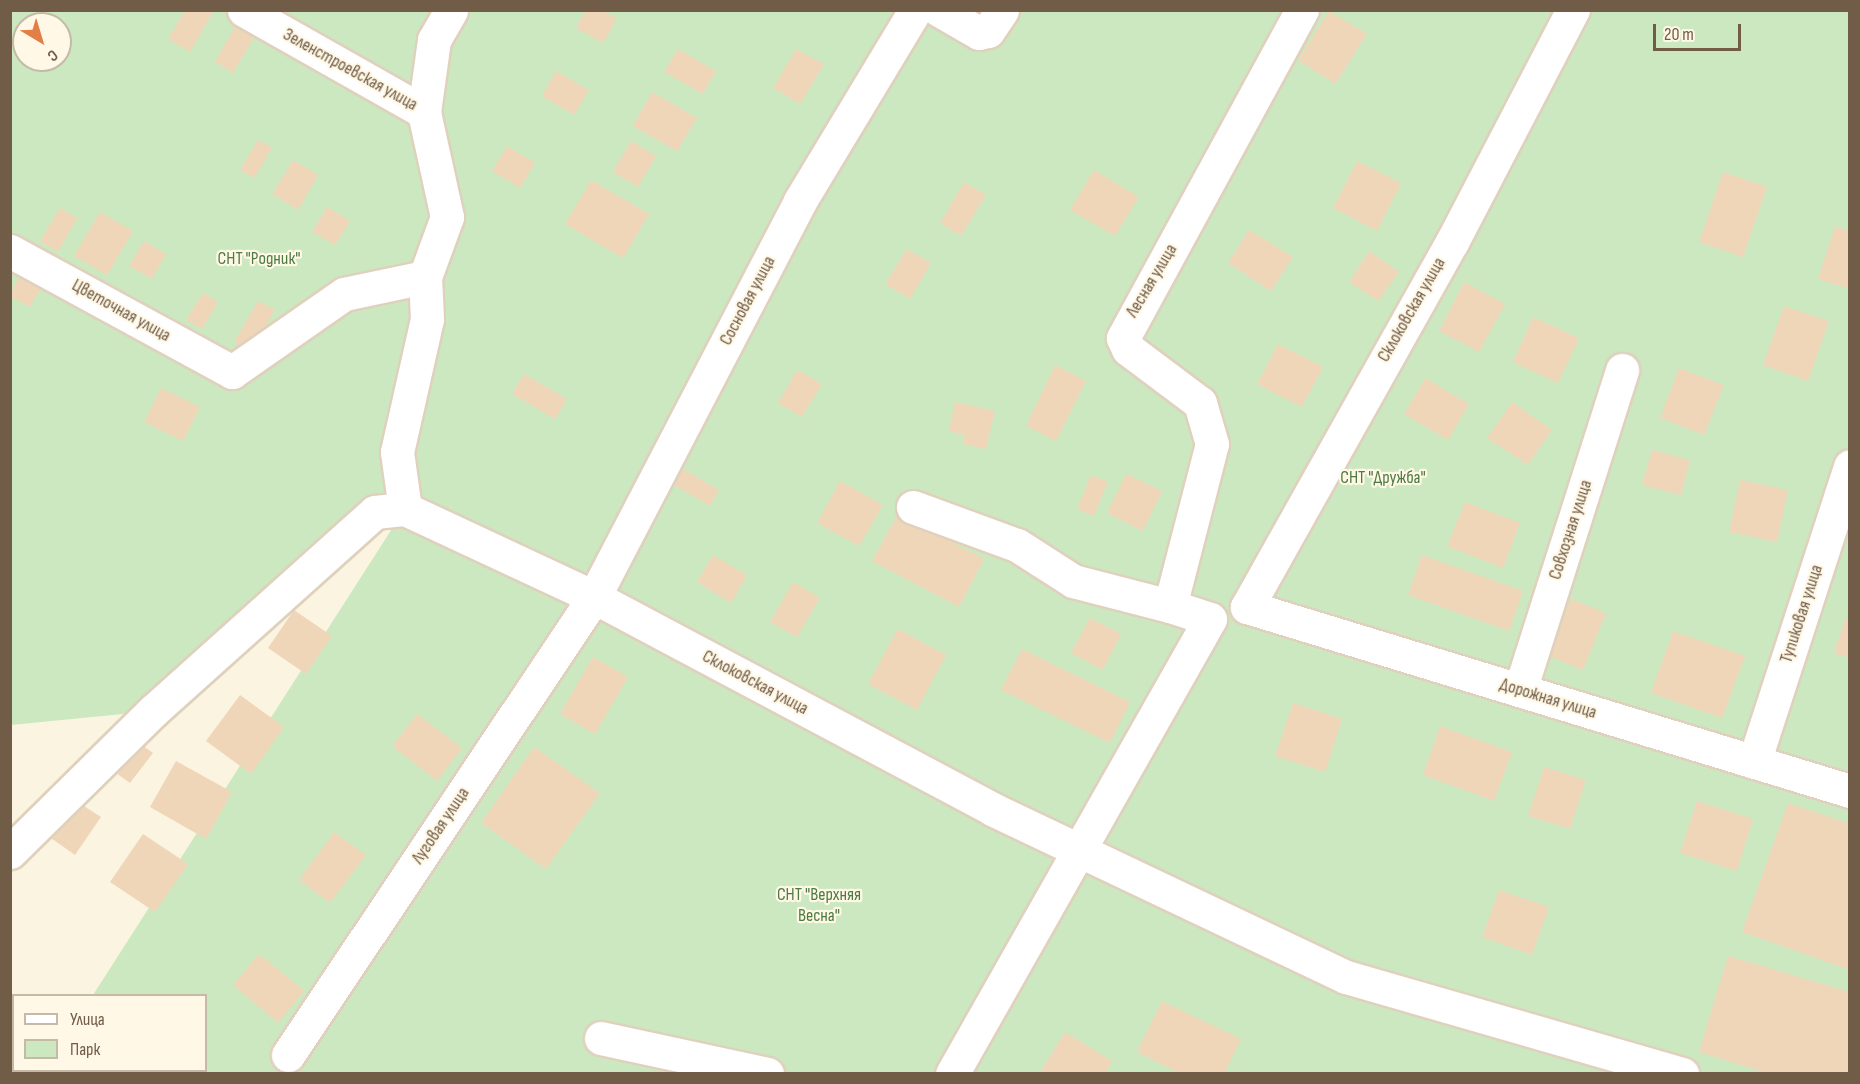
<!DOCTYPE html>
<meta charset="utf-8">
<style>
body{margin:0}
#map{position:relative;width:1860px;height:1084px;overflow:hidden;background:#fbf4e0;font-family:"Sofia Sans Condensed",sans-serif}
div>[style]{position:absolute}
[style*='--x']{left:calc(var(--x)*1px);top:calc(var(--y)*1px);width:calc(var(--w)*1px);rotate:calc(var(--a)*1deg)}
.green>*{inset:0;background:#cbe8c0}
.building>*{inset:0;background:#f0d6b8}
.roads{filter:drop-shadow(2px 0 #dfd1bd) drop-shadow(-2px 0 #dfd1bd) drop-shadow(0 2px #dfd1bd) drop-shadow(0 -2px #dfd1bd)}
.minor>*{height:33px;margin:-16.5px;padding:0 16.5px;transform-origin:16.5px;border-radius:16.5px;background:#fff}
span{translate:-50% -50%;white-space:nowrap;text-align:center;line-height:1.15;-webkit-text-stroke:4.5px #fff8e6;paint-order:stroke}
.street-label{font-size:18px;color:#715c48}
.park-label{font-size:18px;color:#4d7c43}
.frame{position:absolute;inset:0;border:12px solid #715c48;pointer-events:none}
.legend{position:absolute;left:12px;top:994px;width:195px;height:78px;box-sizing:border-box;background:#fff8e6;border:2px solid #c6baa7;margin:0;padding:8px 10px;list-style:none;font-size:18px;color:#715c48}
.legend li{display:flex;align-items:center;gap:12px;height:30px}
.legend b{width:30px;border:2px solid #c6baa7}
.north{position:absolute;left:12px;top:12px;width:60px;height:60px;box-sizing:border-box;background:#fff8e6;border:2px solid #c6baa7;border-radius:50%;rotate:142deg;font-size:16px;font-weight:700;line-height:24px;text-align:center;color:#715c48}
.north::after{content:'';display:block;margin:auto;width:21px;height:27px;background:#e37e47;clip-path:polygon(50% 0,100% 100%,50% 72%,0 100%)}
.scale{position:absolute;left:1653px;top:24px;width:88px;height:27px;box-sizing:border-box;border:3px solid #715c48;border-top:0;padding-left:8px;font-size:18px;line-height:21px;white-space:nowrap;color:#715c48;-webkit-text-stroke:4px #fff8e6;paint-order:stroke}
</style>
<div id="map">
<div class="green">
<i style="clip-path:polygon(evenodd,11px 11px,1849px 11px,1849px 1073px,43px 1073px,206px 1070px,206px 996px,93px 995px,404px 510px,153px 711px,11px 725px,11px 11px,24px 24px,60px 24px,60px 60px,24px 60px,24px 24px)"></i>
</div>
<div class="building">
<i style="clip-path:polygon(185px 10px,214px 10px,190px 52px,168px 39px)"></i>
<i style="clip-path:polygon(586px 10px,602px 10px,617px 19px,603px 43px,576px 28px)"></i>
<i style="clip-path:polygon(1329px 11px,1367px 34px,1335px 84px,1298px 60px)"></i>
<i style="clip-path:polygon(237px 23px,256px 34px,233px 73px,215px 62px)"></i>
<i style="clip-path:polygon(678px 49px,716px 71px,703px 94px,664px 72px)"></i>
<i style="clip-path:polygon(796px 49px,824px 64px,800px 104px,773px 88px)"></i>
<i style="clip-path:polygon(556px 71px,589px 90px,574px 115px,542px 96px)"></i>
<i style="clip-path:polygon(652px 92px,697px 118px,677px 151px,633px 126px)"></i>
<i style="clip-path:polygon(258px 140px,272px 148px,254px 178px,240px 170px)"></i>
<i style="clip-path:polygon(631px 141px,656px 156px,638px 187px,613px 172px)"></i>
<i style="clip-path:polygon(507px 146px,535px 163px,520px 188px,492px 171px)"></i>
<i style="clip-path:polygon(293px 160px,318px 175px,298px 210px,272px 194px)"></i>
<i style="clip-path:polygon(1357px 161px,1401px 183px,1377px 231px,1333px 208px)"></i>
<i style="clip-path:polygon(1094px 170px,1139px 197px,1115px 236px,1070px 210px)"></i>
<i style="clip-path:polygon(1723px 172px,1767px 187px,1743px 257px,1699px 242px)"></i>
<i style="clip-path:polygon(591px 180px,649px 214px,623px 258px,565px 224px)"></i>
<i style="clip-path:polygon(964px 182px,986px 195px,961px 236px,940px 223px)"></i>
<i style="clip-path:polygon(327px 207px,350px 221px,335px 245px,312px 232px)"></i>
<i style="clip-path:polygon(60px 208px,77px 218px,58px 252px,40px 241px)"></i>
<i style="clip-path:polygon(100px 212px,133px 231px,107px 275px,74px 256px)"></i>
<i style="clip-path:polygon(1835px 226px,1850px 231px,1850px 289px,1818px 279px)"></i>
<i style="clip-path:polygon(1249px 230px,1293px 257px,1271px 291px,1228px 263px)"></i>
<i style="clip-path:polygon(144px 241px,166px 254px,152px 279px,129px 266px)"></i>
<i style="clip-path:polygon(907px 249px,931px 263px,910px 299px,885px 284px)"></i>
<i style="clip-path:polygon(1369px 251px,1399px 272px,1378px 301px,1349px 282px)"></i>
<i style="clip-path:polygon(22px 269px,44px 282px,30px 307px,10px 296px)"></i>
<i style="clip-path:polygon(1464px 282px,1505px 304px,1479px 352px,1439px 331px)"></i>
<i style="clip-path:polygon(203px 293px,218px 302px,202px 329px,186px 320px)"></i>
<i style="clip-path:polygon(258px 301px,275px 310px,250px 352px,234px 342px)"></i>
<i style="clip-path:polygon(1784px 306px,1829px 321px,1808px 381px,1763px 365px)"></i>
<i style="clip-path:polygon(1533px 317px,1579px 338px,1558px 383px,1513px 362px)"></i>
<i style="clip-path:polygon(1278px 344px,1323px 367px,1302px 407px,1257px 384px)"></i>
<i style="clip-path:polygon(1055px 365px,1086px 381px,1056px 441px,1026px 426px)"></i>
<i style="clip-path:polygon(1679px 368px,1724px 385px,1704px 435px,1660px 418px)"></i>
<i style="clip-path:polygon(797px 370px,822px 384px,802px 417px,778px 403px)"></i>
<i style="clip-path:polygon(524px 374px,567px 399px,555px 419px,512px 394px)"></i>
<i style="clip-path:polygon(1425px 378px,1469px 404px,1448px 440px,1404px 414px)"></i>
<i style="clip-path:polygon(161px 388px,200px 407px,183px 441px,144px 422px)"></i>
<i style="clip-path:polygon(955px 402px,995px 411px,986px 449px,963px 444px,965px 435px,949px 431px)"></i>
<i style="clip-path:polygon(1512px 402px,1552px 430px,1528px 465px,1487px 438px)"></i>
<i style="clip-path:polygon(1652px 450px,1690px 460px,1681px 495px,1642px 485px)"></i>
<i style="clip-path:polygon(683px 469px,719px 490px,710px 506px,674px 485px)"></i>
<i style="clip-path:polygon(1126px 474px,1162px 491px,1143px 531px,1107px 513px)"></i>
<i style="clip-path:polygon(1091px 475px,1108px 482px,1094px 516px,1077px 509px)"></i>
<i style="clip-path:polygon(1740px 480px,1788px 490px,1777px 542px,1729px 532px)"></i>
<i style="clip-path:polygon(840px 481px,883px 505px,859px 546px,817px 523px)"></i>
<i style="clip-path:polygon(1465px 502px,1520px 523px,1503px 568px,1447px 546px)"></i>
<i style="clip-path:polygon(898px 514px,984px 559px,959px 607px,872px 561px)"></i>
<i style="clip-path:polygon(713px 555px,747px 575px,731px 603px,697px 582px)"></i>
<i style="clip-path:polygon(1422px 555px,1523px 591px,1509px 631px,1408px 595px)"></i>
<i style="clip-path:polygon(793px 582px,820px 598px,797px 637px,770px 622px)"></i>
<i style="clip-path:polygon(1571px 599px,1606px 613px,1583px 670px,1547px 655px)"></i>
<i style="clip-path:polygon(294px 610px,332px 636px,306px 674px,268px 648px)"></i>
<i style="clip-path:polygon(1090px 618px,1121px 634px,1103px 670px,1071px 653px)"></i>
<i style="clip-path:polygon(1845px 619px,1850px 620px,1850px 658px,1834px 653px)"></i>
<i style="clip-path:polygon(898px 629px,946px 655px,917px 710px,868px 684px)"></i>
<i style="clip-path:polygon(1673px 631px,1745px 656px,1722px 718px,1651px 693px)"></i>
<i style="clip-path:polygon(1022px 649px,1130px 702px,1110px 743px,1001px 690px)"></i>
<i style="clip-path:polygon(593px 657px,628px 677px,595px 734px,560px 714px)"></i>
<i style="clip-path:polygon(240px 695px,284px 727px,251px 774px,206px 741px)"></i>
<i style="clip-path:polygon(1293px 703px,1342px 719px,1325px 772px,1275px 756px)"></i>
<i style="clip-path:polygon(417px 714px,462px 748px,437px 781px,392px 746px)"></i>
<i style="clip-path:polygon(1440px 726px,1512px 752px,1494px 801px,1423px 775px)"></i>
<i style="clip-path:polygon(132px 738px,153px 753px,130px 783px,109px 768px)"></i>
<i style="clip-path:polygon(534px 747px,600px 793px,546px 869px,481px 823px)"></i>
<i style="clip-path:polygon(176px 761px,232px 792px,206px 839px,150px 807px)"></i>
<i style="clip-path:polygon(1544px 767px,1586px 780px,1570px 829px,1528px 816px)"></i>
<i style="clip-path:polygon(73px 799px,101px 817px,75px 855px,48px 836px)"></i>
<i style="clip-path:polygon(1697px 801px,1753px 819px,1737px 871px,1680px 853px)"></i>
<i style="clip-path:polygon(1788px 803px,1850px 824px,1850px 970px,1742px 932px)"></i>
<i style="clip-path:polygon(334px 832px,366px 855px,330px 903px,299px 880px)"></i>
<i style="clip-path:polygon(143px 834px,188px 864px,155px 912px,110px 882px)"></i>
<i style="clip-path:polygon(1499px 890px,1549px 907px,1532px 955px,1482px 937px)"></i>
<i style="clip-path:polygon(259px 954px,304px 991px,278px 1023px,233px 985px)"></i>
<i style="clip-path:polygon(1728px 956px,1850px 992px,1850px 1074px,1770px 1074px,1699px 1052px)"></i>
<i style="clip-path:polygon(1162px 1001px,1241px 1039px,1224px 1074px,1181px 1074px,1137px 1052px)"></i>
<i style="clip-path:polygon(1065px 1032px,1112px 1061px,1105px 1074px,1039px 1074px)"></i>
</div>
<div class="roads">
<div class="minor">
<i style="--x:244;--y:10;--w:207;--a:29.5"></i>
<i style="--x:939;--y:10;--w:46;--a:29.9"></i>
<i style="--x:979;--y:33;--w:9;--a:-13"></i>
<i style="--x:988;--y:31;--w:25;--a:-56"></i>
<i style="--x:10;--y:251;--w:253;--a:28.6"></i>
<i style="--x:232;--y:372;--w:136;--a:-34.9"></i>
<i style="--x:344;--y:294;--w:83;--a:-11.9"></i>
<i style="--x:425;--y:277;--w:64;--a:-69.9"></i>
<i style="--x:447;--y:217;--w:107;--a:-102.4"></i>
<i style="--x:424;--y:112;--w:73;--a:-82.1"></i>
<i style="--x:434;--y:40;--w:34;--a:-60"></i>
<i style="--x:913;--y:507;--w:111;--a:20.1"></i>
<i style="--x:1017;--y:545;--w:67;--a:32.7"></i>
<i style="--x:1073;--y:581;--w:100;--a:14.5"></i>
<i style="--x:405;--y:509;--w:58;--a:-98"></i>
<i style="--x:397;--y:452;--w:136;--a:-77.3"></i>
<i style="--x:427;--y:319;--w:42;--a:-92.7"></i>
<i style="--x:1247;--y:607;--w:419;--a:-60.7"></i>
<i style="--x:1452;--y:242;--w:262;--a:-62.5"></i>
<i style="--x:1247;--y:607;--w:630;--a:16.97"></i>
<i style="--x:1210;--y:619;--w:42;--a:-162"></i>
<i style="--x:1170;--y:606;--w:167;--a:-75.5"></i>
<i style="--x:1212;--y:444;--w:43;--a:-106.3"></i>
<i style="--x:1200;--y:403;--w:90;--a:-143.1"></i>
<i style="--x:1128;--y:349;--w:12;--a:-114"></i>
<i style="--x:1123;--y:338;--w:374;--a:-61.4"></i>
<i style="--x:1520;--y:690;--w:336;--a:-72.3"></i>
<i style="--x:1754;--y:762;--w:311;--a:-72"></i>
<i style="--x:10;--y:852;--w:201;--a:-44.6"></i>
<i style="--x:153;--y:711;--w:298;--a:-41.9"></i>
<i style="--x:375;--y:512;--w:30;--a:-6"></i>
<i style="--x:405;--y:509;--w:208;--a:25"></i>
<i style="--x:594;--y:597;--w:451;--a:28"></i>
<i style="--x:992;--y:809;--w:392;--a:25.4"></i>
<i style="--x:1346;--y:977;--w:350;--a:16.1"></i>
<i style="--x:601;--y:1038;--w:170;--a:12.2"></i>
<i style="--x:288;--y:1055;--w:551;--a:-56.25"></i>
<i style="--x:594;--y:597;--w:446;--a:-62.5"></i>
<i style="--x:800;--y:201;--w:223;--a:-58.9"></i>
<i style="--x:952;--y:1074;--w:523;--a:-60.45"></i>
</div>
</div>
<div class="street-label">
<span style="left:350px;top:70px;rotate:29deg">Зеленстроевская улица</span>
<span style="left:1152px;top:281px;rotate:-59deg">Лесная улица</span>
<span style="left:748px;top:301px;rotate:-62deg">Сосновая улица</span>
<span style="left:1412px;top:310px;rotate:-60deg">Склоковская улица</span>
<span style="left:121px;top:311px;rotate:29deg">Цветочная улица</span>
<span style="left:1571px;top:530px;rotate:-72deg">Совхозная улица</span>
<span style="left:1802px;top:614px;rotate:-72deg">Тупиковая улица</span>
<span style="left:755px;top:683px;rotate:28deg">Склоковская улица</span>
<span style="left:1548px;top:699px;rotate:17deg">Дорожная улица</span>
<span style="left:441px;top:826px;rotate:-56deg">Луговая улица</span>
</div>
<div class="park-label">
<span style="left:259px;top:259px">СНТ "Родник"</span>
<span style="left:1383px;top:478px">СНТ "Дружба"</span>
<span style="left:819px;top:906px">СНТ "Верхняя<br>Весна"</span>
</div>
<div class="frame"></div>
<ul class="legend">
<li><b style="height:8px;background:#fff"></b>Улица</li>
<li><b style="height:16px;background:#cbe8c0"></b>Парк</li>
</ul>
<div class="north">С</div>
<div class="scale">20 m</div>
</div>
